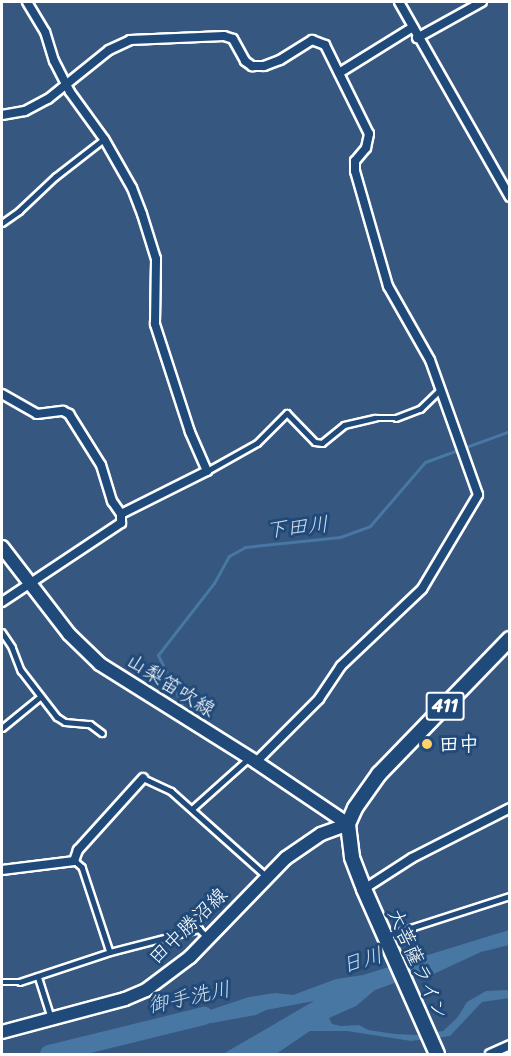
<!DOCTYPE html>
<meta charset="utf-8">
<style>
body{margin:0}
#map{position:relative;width:511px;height:1056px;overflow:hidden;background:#36577f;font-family:Sriracha,"Klee One",sans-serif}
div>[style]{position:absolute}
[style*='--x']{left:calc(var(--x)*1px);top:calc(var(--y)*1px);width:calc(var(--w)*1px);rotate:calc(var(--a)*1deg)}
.water>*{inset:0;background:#4877a4}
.stream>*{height:3px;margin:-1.5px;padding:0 1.5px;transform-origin:1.5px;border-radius:1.5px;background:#4877a4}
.river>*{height:18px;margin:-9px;padding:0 9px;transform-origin:9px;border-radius:9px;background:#4877a4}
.roads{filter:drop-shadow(2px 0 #fff) drop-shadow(-2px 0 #fff) drop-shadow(0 2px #fff) drop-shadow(0 -2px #fff)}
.service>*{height:4.5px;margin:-2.25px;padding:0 2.25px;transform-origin:2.25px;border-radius:2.25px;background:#1f4a7a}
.minor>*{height:8px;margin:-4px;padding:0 4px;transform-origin:4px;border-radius:4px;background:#1f4a7a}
.secondary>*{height:12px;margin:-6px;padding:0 6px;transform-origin:6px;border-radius:6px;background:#1f4a7a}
.trunk>*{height:14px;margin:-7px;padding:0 7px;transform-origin:7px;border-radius:7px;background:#1f4a7a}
.dots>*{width:16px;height:16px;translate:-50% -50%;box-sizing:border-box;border:3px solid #1f4a7a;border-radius:50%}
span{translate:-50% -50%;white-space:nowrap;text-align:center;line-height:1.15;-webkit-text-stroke:6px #1f4a7a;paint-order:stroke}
.shield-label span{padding:2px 4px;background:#1f4a7a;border:2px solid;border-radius:4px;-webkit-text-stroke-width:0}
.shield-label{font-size:18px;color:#fff;font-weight:700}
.street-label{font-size:20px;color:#fff}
.poi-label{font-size:20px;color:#fff;font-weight:700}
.left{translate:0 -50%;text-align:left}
.water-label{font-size:21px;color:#d1dde8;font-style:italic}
.frame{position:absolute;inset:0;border:3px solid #fff;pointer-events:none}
</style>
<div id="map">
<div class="water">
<i style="clip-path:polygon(509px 930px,509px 945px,481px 952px,427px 977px,411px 977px,375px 990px,356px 1006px,329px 1018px,332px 1024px,341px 1026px,359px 1025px,368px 1030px,395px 1034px,417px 1035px,443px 1031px,457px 1018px,467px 1002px,486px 991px,509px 990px,509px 998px,482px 1002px,450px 1036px,411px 1041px,347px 1031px,310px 1031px,276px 1054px,223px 1054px,314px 1001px,266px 1010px,256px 1015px,212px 1023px,180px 1020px,249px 997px,275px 993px,293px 995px,336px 979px,363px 975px)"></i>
</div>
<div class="stream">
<i style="--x:182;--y:704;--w:55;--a:-116.1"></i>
<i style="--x:158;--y:655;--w:91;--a:-52.1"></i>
<i style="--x:214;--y:583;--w:31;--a:-61"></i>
<i style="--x:229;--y:556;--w:18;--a:-29"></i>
<i style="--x:245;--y:547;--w:96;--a:-6"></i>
<i style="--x:340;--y:537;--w:32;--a:-20"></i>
<i style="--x:370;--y:526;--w:84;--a:-49.3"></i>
<i style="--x:425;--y:462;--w:90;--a:-20"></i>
</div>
<div class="river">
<i style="--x:49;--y:1054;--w:160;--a:-13.8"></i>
</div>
<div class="roads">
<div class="service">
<i style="--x:2;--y:223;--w:21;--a:-35"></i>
<i style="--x:19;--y:211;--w:50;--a:-43.4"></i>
<i style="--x:55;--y:177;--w:62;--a:-37.8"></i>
<i style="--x:207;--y:471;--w:57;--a:-29.2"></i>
<i style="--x:257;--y:443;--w:42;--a:-45"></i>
<i style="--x:287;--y:413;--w:40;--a:46"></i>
<i style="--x:315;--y:442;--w:7;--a:8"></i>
<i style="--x:322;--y:443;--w:28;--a:-39"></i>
<i style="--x:344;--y:425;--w:32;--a:-13"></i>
<i style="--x:375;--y:418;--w:21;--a:0"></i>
<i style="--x:396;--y:418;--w:26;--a:-21"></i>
<i style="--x:420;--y:409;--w:29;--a:-44"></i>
<i style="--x:2;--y:632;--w:18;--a:56"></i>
<i style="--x:12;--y:647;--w:25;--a:69"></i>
<i style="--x:21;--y:670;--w:59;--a:52.5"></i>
<i style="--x:57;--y:717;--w:9;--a:32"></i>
<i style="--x:65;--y:722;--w:25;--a:5"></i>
<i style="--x:90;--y:724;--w:15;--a:37"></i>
<i style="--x:2;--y:728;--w:49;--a:-39.2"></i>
<i style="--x:143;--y:778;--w:31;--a:25"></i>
<i style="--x:171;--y:791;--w:127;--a:41.8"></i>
<i style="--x:192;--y:809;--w:75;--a:-41.8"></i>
<i style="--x:75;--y:861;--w:9;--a:41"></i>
<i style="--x:82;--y:867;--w:89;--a:71.8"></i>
<i style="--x:386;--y:936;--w:130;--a:-17.9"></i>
<i style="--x:38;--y:976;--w:43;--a:72.4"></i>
<i style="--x:2;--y:982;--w:18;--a:0"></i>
<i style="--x:20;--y:982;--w:95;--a:-18.4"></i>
<i style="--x:110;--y:952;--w:92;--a:-14.5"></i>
<i style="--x:199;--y:929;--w:11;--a:45"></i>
</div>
<div class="minor">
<i style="--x:399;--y:2;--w:224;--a:60.4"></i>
<i style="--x:417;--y:38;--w:74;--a:-29"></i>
<i style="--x:339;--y:73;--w:87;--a:-31.9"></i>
<i style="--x:2;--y:115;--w:23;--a:-10"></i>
<i style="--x:25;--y:111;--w:26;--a:-28"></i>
<i style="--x:48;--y:99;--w:78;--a:-38.8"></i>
<i style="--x:109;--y:50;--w:23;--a:-25"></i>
<i style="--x:130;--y:40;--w:94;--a:-2.4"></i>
<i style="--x:224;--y:36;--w:9;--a:18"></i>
<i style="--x:233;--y:39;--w:25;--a:61"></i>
<i style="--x:245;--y:61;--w:9;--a:36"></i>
<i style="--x:252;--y:66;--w:12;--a:0"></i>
<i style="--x:264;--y:66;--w:17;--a:-21"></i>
<i style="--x:280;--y:60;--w:38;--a:-32"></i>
<i style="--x:312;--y:40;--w:14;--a:21"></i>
<i style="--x:325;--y:45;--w:99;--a:63.7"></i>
<i style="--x:369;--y:134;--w:14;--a:102"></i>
<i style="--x:366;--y:148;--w:17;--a:130"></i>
<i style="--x:355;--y:161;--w:10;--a:90"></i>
<i style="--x:355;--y:171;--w:120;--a:74"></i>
<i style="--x:388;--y:286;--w:85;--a:60.4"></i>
<i style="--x:430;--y:360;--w:143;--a:70.4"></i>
<i style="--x:478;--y:495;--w:109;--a:120.8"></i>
<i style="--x:422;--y:589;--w:112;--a:136.5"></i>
<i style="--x:341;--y:666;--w:40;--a:124"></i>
<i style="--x:319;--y:699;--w:89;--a:135"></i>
<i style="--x:2;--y:394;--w:40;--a:29.7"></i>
<i style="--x:37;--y:414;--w:26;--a:-7"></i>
<i style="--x:63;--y:411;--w:7;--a:27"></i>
<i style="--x:69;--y:414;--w:60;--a:57.9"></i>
<i style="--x:101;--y:465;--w:38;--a:73"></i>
<i style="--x:112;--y:501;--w:16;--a:55"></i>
<i style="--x:2;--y:602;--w:143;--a:-33.6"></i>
<i style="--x:121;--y:523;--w:9;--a:-90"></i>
<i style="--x:121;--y:514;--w:96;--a:-26.6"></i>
<i style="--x:207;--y:471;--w:43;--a:-113.6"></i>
<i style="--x:190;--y:432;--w:114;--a:-108"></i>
<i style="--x:155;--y:324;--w:65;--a:-89.1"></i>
<i style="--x:156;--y:259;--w:47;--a:-107.3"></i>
<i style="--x:142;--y:214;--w:28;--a:-111"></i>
<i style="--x:132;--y:188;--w:56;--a:-119.7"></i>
<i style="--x:104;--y:139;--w:58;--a:-125.9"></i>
<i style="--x:70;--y:92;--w:35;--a:-117"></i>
<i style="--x:54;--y:61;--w:30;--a:-107"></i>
<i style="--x:45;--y:32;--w:35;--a:-121"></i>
<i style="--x:2;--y:870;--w:73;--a:-7.1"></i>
<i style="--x:74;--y:861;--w:12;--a:-70"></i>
<i style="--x:78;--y:850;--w:97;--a:-47.9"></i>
<i style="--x:364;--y:889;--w:57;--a:-32.9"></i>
<i style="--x:412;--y:858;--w:110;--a:-27"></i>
<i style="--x:490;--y:1054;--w:22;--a:-24"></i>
</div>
<div class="secondary">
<i style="--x:2;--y:547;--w:110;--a:52.4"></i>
<i style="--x:69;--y:634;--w:43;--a:44.1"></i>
<i style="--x:100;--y:664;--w:184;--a:32.1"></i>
<i style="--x:256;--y:762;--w:111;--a:34"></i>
<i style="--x:2;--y:1032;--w:127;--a:-15"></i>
<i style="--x:125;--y:999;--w:23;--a:-23"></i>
<i style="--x:146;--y:990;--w:55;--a:-36.9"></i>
<i style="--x:190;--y:957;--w:138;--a:-45.9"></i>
<i style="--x:286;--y:858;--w:42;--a:-34.4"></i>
<i style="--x:321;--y:834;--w:29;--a:-20"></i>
</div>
<div class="trunk">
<i style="--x:437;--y:1054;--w:180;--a:-113.9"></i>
<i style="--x:364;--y:889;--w:34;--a:-111"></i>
<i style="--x:352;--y:857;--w:33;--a:-97"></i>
<i style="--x:348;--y:824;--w:17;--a:-66"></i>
<i style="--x:355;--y:808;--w:42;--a:-54.8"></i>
<i style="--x:379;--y:774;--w:188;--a:-45.9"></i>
</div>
</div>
<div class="dots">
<i style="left:427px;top:744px;background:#ffd166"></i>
</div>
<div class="shield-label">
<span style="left:445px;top:706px">411</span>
</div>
<div class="street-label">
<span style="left:171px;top:685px;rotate:32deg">山梨笛吹線</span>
<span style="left:188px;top:926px;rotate:-44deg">田中勝沼線</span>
<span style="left:418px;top:964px;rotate:66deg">大菩薩ライン</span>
</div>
<div class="poi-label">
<span class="left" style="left:439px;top:744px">田中</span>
</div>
<div class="water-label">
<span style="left:297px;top:527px;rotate:-6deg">下田川</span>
<span style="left:362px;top:960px;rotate:-17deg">日川</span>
<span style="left:189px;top:997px;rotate:-12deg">御手洗川</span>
</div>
<div class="frame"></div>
</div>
